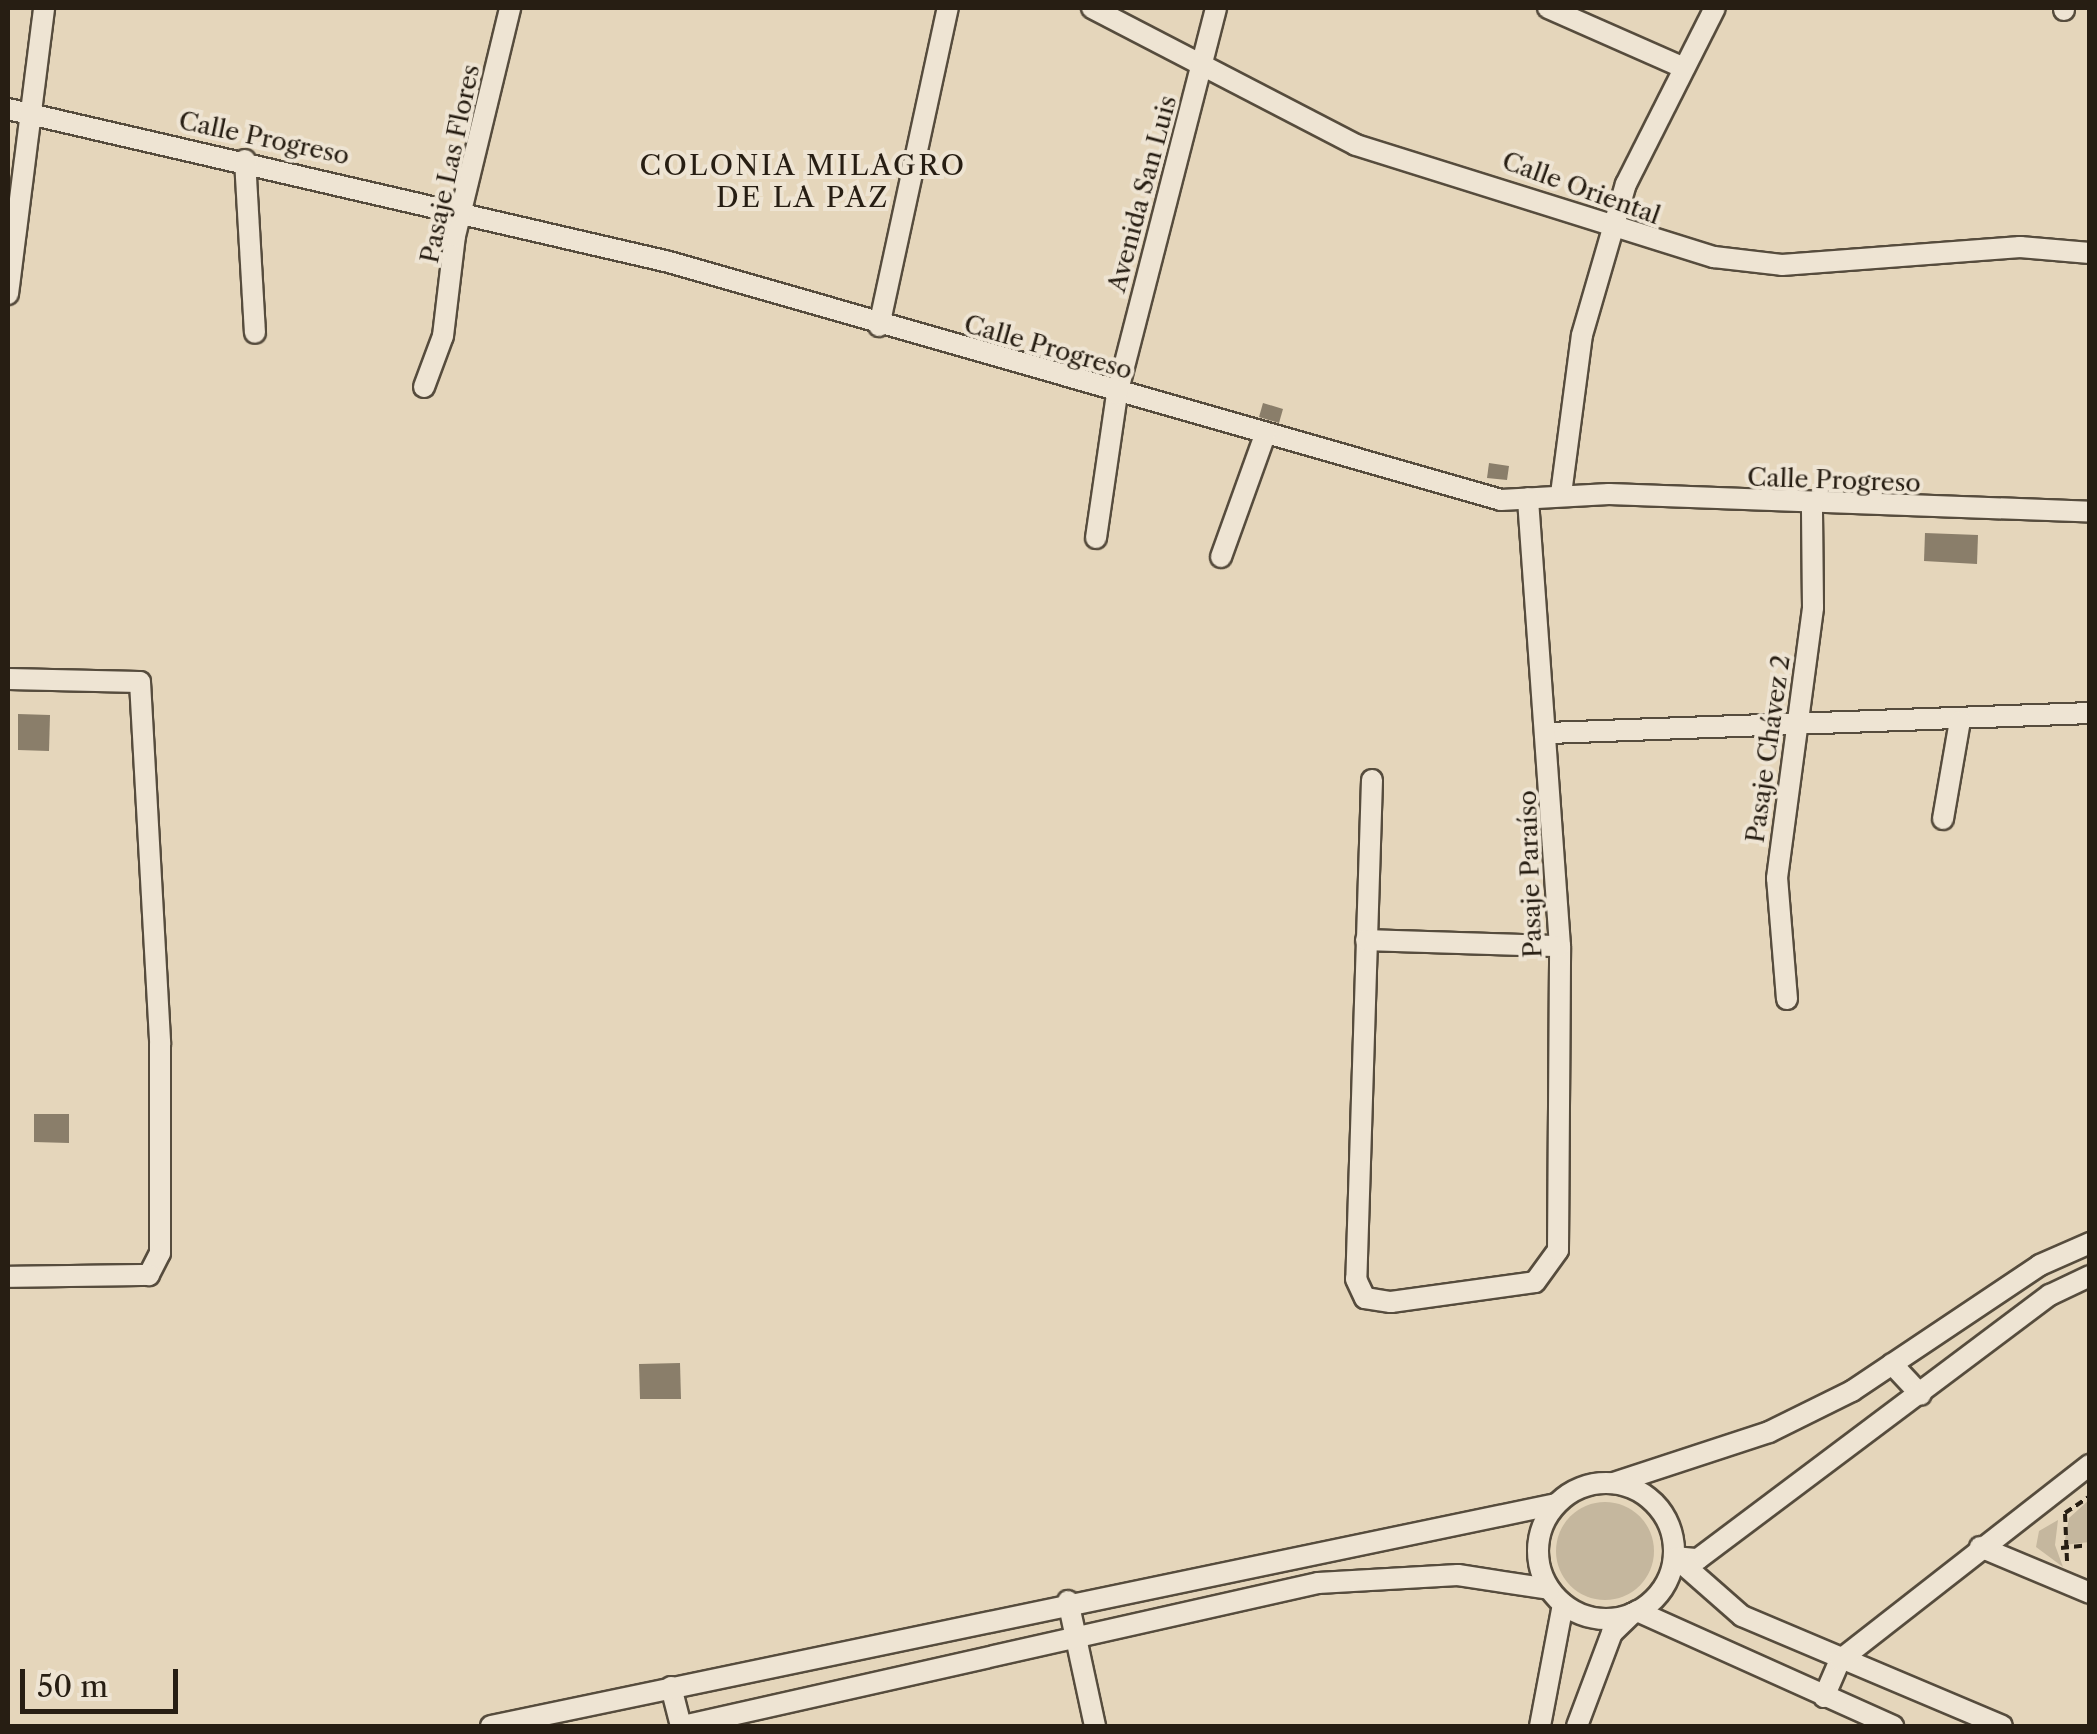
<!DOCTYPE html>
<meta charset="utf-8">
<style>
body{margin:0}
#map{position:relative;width:2097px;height:1734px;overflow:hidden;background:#e5d6bb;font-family:"Libre Caslon Text",serif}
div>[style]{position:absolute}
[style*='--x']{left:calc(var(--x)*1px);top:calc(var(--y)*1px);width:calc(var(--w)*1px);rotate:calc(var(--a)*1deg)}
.green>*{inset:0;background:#c5b79e}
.round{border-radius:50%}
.building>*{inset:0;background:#8a7e6a}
.path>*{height:4px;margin-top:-2px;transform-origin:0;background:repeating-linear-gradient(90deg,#271e13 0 8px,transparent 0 13px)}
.roads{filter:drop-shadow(2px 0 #564c3d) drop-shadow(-2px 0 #564c3d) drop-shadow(0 2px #564c3d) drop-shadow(0 -2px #564c3d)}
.street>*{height:20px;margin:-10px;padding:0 10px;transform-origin:10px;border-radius:10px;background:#eee4d3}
.street>.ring{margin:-10px;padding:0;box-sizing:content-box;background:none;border:20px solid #eee4d3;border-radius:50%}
span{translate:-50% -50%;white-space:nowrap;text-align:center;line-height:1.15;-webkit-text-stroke:8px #eee4d3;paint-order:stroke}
.street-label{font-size:25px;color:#271e13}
.neighbourhood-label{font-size:28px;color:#271e13;letter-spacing:2.5px}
.frame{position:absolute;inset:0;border:10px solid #271e13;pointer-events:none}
.scale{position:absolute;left:20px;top:1669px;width:158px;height:45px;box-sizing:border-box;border:5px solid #271e13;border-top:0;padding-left:12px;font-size:30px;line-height:35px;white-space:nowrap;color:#271e13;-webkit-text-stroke:8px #eee4d3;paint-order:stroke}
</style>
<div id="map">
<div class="green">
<i style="clip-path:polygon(2089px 1500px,2089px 1542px,2064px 1545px,2069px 1518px)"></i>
<i class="round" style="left:1556px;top:1502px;width:98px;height:98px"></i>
<i style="clip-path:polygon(2058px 1520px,2055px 1545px,2063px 1567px,2036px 1547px,2039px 1531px)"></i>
</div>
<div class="building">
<i style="clip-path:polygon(1263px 403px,1283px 409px,1279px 423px,1259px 417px)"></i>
<i style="clip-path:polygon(1489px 463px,1509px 466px,1507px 480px,1487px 478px)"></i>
<i style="clip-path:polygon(1925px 533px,1978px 535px,1977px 564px,1924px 561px)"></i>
<i style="clip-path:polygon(18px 714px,50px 715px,49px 751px,18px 750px)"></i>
<i style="clip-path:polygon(34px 1114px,69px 1114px,69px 1143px,34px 1142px)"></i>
<i style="clip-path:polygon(680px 1363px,681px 1399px,640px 1399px,639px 1364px)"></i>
</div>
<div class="path">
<i style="--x:2061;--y:1548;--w:29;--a:-6"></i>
<i style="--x:2067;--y:1561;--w:48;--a:-92.4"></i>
<i style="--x:2065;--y:1513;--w:30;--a:-34"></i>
</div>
<div class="roads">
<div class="street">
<i style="--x:1092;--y:8;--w:297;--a:27.4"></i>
<i style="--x:1356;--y:145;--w:375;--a:17.4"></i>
<i style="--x:1714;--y:257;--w:68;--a:6.7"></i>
<i style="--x:1782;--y:265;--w:239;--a:-4.3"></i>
<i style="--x:2020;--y:247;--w:70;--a:4.9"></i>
<i style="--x:1548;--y:8;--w:146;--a:23.8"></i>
<i style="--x:2064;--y:8;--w:2;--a:90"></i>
<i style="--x:8;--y:109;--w:678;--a:13.03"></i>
<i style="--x:669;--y:262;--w:865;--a:15.96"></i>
<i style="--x:1501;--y:500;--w:108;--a:-3.2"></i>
<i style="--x:1609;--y:494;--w:481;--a:2.1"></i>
<i style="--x:245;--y:160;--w:173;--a:86.7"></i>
<i style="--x:8;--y:294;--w:288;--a:-82.8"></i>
<i style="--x:879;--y:326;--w:325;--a:-77.8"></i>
<i style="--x:424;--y:387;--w:54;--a:-69.6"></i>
<i style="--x:443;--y:336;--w:101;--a:-83.2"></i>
<i style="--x:455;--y:236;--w:235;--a:-76.4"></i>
<i style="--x:1561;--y:494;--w:160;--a:-82.5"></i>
<i style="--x:1582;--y:335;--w:157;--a:-73.8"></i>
<i style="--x:1626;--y:184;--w:197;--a:-63.2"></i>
<i style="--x:1096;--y:538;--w:146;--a:-81.7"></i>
<i style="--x:1117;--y:394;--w:398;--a:-75.6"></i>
<i style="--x:1221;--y:557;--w:130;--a:-70.2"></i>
<i style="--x:8;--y:679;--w:132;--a:1.3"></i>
<i style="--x:140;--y:682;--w:363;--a:86.8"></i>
<i style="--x:160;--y:1044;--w:209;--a:90"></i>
<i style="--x:160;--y:1253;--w:25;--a:117"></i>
<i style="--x:149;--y:1275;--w:141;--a:179.2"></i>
<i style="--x:1548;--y:733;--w:542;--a:-2.11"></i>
<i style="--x:1372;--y:780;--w:499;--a:91.8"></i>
<i style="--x:1356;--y:1279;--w:21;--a:65"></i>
<i style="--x:1365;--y:1298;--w:26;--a:9"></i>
<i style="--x:1391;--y:1302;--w:145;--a:-7.9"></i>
<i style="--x:1535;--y:1282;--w:39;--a:-54"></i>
<i style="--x:1558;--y:1250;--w:304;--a:-89.6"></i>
<i style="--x:1560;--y:946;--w:449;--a:-94.1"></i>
<i style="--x:1943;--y:819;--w:99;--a:-80.2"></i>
<i style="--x:1366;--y:940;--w:194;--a:1.8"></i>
<i style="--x:1787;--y:999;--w:121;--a:-94.7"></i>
<i style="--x:1777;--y:878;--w:273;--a:-82.4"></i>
<i style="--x:1813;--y:607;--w:101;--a:-90.6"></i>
<i style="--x:1892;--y:1364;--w:42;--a:46.9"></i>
<i style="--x:1614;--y:1483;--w:163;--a:-18.2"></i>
<i style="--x:1769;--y:1432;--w:93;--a:-26.3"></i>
<i style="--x:1852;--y:1391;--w:226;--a:-33.8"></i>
<i style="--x:2040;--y:1265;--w:55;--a:-23.7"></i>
<i class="ring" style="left:1538px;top:1483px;width:116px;height:116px"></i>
<i style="--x:1980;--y:1547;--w:119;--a:22.7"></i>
<i style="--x:1674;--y:1557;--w:24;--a:5"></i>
<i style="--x:1698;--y:1559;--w:440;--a:-36.9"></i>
<i style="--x:2050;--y:1295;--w:44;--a:-25.4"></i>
<i style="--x:1676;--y:1558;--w:88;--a:41.3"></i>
<i style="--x:1742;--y:1616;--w:282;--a:22.9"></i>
<i style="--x:1068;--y:1601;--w:128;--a:77.8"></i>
<i style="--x:1637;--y:1611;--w:281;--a:24.2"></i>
<i style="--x:671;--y:1687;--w:40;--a:75.6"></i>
<i style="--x:1824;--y:1697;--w:40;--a:-66.6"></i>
<i style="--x:1840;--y:1660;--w:317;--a:-38"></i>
<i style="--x:491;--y:1726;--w:1088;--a:-11.77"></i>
<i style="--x:683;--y:1726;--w:651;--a:-12.69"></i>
<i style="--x:1318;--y:1583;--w:140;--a:-3.3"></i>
<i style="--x:1458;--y:1575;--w:92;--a:8.7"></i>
<i style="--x:1540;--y:1726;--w:124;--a:-79.3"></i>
<i style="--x:1577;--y:1726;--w:99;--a:-69.4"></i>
<i style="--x:1612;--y:1633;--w:28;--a:-44"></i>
</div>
</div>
<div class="street-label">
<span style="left:264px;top:139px;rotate:12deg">Calle Progreso</span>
<span style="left:451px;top:164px;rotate:-78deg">Pasaje Las Flores</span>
<span style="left:1581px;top:189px;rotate:20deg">Calle Oriental</span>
<span style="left:1143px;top:194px;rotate:-75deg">Avenida San Luis</span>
<span style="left:1048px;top:348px;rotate:16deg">Calle Progreso</span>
<span style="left:1834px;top:481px;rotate:2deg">Calle Progreso</span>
<span style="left:1769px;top:749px;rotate:-82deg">Pasaje Chávez 2</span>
<span style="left:1531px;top:874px;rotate:-92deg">Pasaje Paraíso</span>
</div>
<div class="neighbourhood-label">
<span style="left:803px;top:181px">COLONIA MILAGRO<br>DE LA PAZ</span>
</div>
<div class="frame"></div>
<div class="scale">50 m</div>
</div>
